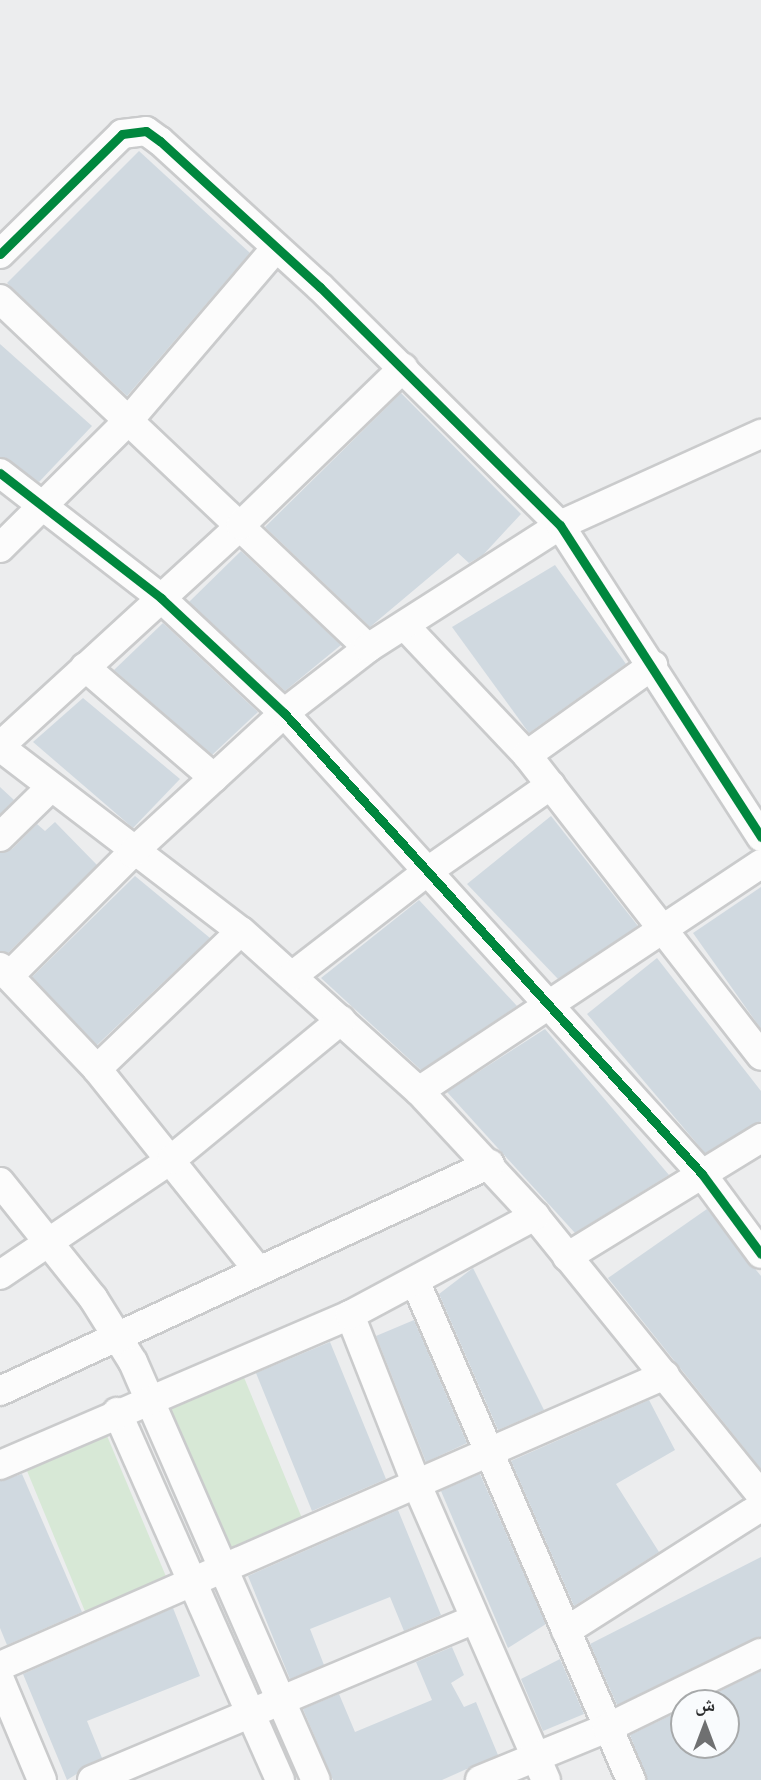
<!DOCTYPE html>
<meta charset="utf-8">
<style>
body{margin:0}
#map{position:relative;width:761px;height:1780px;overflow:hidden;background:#ecedee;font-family:Helvetica,"Noto Naskh Arabic",sans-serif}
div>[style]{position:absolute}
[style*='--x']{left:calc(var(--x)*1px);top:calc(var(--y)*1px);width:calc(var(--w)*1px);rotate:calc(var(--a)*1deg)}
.green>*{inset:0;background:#d7e8d6}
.building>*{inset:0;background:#d0d9e0}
.roads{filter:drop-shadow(2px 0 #cacbcc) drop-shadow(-2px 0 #cacbcc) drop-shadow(0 2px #cacbcc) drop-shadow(0 -2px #cacbcc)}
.street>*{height:28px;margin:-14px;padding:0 14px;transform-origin:14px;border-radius:14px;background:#fcfcfc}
.cycleway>*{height:9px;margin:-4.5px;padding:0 4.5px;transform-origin:4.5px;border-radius:4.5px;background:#00873e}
span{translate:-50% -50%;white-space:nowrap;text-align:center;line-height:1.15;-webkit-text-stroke:5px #f9fbfd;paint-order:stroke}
.north{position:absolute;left:670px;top:1689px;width:70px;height:70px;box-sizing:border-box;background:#f9fbfd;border:2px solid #a7a9aa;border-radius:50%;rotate:0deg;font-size:19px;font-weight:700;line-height:28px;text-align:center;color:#2c2d2e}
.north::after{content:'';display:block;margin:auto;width:24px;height:32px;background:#6f7071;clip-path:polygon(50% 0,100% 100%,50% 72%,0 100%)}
</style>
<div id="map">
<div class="green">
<i style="clip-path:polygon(243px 1375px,304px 1523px,223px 1557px,159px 1412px)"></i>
<i style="clip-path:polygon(105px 1431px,170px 1586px,89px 1621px,25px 1466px)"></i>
</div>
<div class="building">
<i style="clip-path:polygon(139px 151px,250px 253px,127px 396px,7px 283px)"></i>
<i style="clip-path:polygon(0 344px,92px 426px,39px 482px,0 457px)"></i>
<i style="clip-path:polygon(401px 393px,521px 514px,483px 555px,469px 563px,458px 553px,370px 627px,265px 527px)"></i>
<i style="clip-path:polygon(241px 551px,341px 645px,285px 691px,189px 602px)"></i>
<i style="clip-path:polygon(555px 565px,626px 664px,529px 733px,452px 627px)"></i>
<i style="clip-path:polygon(163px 623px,258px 712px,212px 755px,114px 670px)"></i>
<i style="clip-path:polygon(83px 698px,180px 779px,133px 828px,33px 742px)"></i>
<i style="clip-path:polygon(0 787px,14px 800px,0 814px)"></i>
<i style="clip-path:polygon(551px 816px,638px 926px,558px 979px,467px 884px)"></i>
<i style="clip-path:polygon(55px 822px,97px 865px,8px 953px,0 951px,0 853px,12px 849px,37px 824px,45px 831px)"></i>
<i style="clip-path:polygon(135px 876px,210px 938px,97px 1045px,32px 977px)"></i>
<i style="clip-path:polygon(761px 887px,761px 1029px,693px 933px)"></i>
<i style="clip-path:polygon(419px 900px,517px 1006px,421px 1070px,321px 978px)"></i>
<i style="clip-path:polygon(657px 958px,761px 1091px,761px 1121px,705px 1153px,587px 1014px)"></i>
<i style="clip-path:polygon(545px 1029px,669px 1175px,575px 1233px,447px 1092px)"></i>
<i style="clip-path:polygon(707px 1209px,761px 1276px,761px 1469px,608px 1278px)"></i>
<i style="clip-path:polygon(473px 1268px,544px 1410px,498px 1430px,439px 1294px)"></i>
<i style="clip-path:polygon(414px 1320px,467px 1443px,426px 1462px,376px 1336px)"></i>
<i style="clip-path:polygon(330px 1342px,386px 1479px,312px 1511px,256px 1373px)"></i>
<i style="clip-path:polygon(649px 1400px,675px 1450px,616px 1484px,659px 1552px,574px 1606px,511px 1461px)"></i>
<i style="clip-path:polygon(22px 1474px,82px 1612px,7px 1645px,0 1628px,0 1481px)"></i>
<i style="clip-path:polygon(480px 1474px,546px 1624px,508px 1648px,441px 1491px)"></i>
<i style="clip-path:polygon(398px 1510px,441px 1615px,404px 1631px,390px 1597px,310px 1629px,324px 1665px,290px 1679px,248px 1576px)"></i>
<i style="clip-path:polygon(761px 1557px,761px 1637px,617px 1705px,590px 1644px)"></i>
<i style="clip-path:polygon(173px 1608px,200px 1676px,87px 1721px,102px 1758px,67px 1780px,23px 1674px)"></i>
<i style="clip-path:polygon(452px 1647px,464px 1675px,451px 1683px,464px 1707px,476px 1702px,498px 1755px,442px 1780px,333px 1780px,303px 1709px,339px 1694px,355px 1732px,432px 1700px,416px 1662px)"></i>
<i style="clip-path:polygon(560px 1659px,584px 1714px,543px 1731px,521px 1679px)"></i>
<i style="clip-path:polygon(761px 1671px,761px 1780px,647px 1780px,630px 1735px,684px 1709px,684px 1745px,726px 1745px,726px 1703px,696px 1703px)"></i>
</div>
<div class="roads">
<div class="street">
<i style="--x:0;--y:254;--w:171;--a:-44.5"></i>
<i style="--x:122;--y:134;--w:24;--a:-7"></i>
<i style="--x:146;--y:131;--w:17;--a:36"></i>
<i style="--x:160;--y:141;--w:217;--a:42.4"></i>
<i style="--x:320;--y:287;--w:338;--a:44.8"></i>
<i style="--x:560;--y:525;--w:371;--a:57.2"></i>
<i style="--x:0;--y:299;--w:507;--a:43.48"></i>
<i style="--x:0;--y:473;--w:204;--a:37.8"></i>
<i style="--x:161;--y:598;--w:168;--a:43.1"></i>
<i style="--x:284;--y:713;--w:622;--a:47.8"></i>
<i style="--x:702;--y:1174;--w:99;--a:53.6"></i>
<i style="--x:0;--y:548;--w:182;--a:-44.8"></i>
<i style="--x:129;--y:420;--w:226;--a:-49.5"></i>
<i style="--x:405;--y:626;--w:178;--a:46.6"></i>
<i style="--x:527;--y:755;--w:381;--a:52.1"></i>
<i style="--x:85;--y:667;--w:170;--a:40.7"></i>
<i style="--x:0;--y:746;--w:327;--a:-42.5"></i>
<i style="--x:241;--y:525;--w:226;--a:-44.1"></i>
<i style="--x:0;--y:747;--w:303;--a:37.4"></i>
<i style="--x:241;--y:931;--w:239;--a:42"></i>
<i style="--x:419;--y:1091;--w:171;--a:47.1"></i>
<i style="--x:535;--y:1216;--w:359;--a:51"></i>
<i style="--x:527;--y:755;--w:155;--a:-35.5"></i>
<i style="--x:0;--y:837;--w:70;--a:-44.4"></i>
<i style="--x:0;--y:967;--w:141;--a:46.4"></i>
<i style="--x:97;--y:1069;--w:259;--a:51.3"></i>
<i style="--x:9;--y:976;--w:174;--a:-45"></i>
<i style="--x:132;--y:853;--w:207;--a:-42.6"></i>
<i style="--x:284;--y:713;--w:106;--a:-37.7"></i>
<i style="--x:368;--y:648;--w:228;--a:-32.6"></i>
<i style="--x:560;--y:525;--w:221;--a:-24.4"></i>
<i style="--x:292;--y:976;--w:172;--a:-37.7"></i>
<i style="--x:428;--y:871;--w:150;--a:-35"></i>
<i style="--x:97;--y:1069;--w:199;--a:-43.8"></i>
<i style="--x:419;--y:1091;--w:410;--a:-33.6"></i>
<i style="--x:0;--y:1182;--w:149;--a:51.3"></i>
<i style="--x:93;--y:1298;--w:75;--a:58"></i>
<i style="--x:133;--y:1362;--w:456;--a:66.4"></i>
<i style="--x:567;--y:1257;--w:228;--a:-31.5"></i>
<i style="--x:0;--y:1275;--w:207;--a:-34"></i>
<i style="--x:172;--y:1159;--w:219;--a:-39.4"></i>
<i style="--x:416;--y:1283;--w:542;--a:66.61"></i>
<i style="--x:350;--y:1315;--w:183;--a:68.5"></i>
<i style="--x:417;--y:1485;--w:322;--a:66.4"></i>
<i style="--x:0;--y:1391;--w:540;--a:-24.86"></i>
<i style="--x:117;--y:1412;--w:402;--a:66.1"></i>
<i style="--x:0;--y:1465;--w:381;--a:-23.2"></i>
<i style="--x:350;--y:1315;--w:210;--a:-28.2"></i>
<i style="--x:566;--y:1631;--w:231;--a:-32.5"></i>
<i style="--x:0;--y:1666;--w:726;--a:-23.63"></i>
<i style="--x:0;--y:1680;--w:108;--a:67.2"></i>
<i style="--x:92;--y:1780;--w:415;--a:-22.8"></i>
<i style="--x:480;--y:1780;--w:137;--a:-22.3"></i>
<i style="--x:607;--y:1728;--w:171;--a:-26"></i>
</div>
</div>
<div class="cycleway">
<i style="--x:0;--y:254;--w:171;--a:-44.5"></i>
<i style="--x:122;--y:134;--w:24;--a:-7"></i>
<i style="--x:146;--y:131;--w:17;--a:36"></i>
<i style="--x:160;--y:141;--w:217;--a:42.4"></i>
<i style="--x:320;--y:287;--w:338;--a:44.8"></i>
<i style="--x:560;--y:525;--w:371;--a:57.2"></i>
<i style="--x:0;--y:473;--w:204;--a:37.8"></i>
<i style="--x:161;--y:598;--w:168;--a:43.1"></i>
<i style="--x:284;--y:713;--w:622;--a:47.8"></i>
<i style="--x:702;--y:1174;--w:99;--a:53.6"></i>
</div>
<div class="north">ش</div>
</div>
